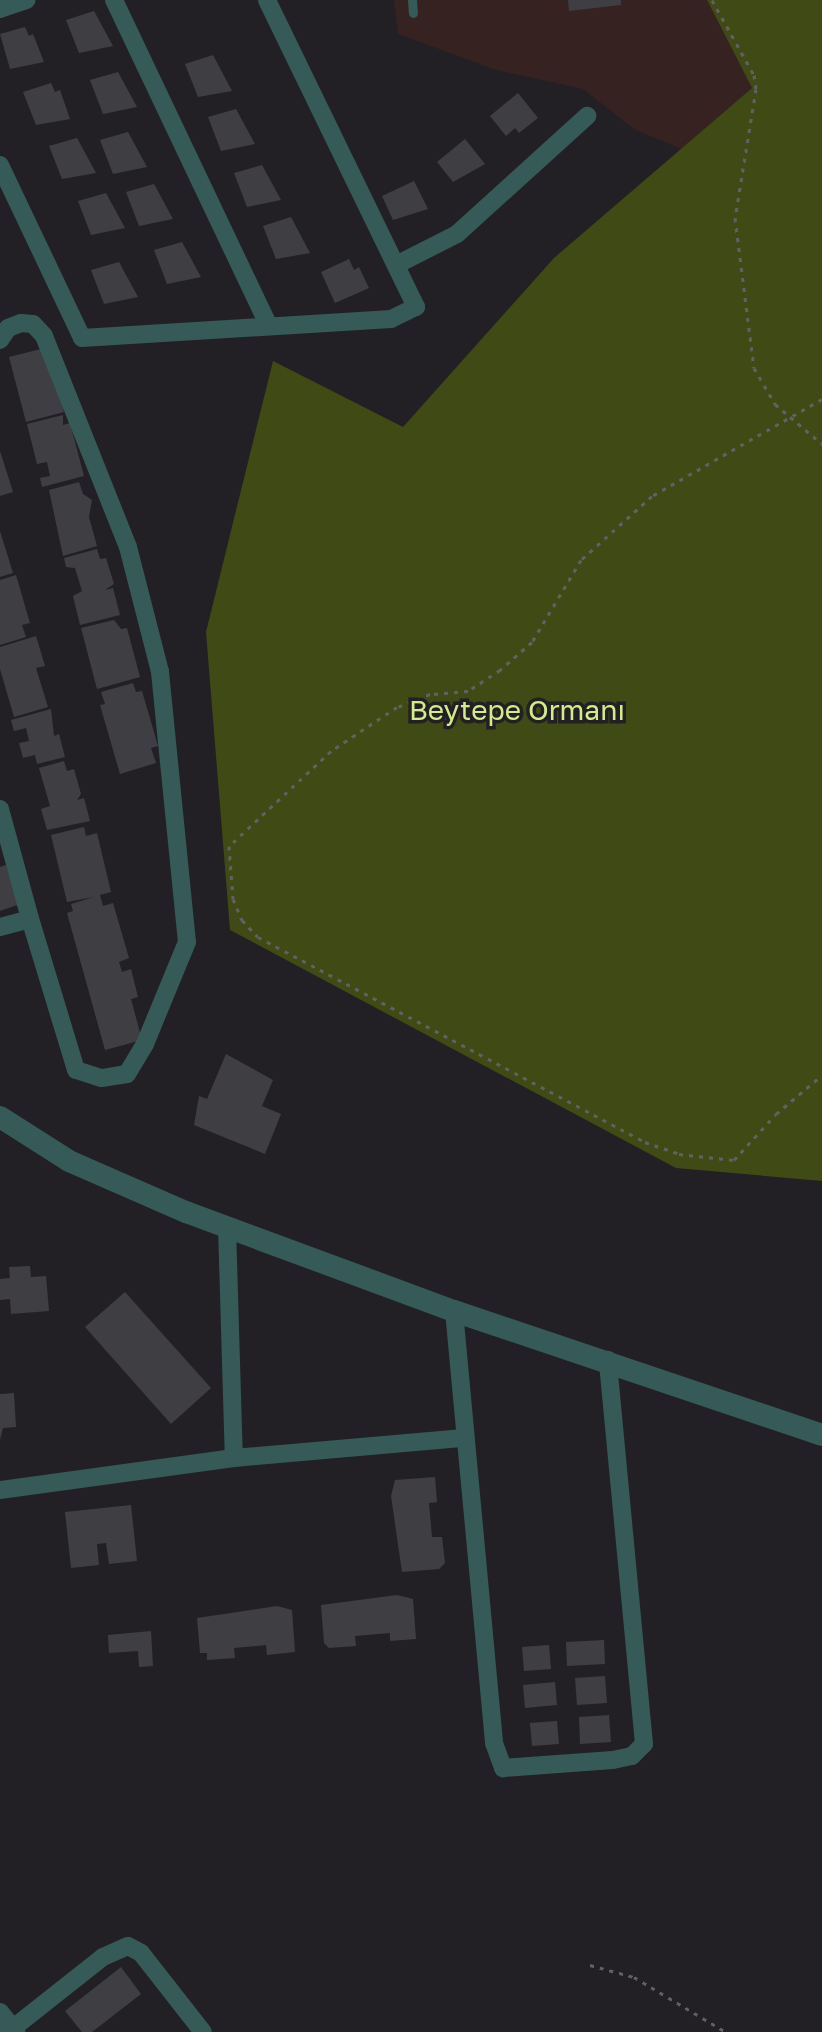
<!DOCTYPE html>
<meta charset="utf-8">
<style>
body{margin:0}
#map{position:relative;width:822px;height:2032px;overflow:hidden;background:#222024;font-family:"Golos Text",sans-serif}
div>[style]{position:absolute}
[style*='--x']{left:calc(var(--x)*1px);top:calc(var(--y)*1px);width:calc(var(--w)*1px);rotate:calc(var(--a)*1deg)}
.education>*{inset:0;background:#362221}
.forest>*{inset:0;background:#404a15}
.building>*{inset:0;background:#3f3f43}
.path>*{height:3px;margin-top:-1.5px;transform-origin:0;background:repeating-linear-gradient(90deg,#626063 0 4px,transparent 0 10px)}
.service>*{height:9px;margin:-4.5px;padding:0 4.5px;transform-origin:4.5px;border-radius:4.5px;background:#355a57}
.minor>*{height:18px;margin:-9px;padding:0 9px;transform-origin:9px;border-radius:9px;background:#355a57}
.tertiary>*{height:22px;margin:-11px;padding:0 11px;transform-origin:11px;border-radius:11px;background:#355a57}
span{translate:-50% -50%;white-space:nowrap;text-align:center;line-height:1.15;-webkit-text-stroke:7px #222024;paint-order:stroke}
.park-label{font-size:28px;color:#d4eb89}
</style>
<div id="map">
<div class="education">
<i style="clip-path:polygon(394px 0,707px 0,752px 88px,681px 149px,634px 129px,583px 89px,496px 70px,398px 34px)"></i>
</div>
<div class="forest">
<i style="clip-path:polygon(707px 0,822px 0,822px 1181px,676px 1168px,230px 930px,206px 632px,273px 361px,403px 427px,554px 258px,752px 88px)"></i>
</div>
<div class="building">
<i style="clip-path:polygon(568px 0,621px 0,621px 5px,569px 11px)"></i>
<i style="clip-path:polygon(94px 11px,113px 46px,79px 53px,66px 20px)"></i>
<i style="clip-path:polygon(25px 27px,29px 36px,33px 34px,44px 62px,10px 69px,0 34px)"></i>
<i style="clip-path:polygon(213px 55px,232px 91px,198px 97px,185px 64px)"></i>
<i style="clip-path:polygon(118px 72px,137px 107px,103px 114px,90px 80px)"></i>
<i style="clip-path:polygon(51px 83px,55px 92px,60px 90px,70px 119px,36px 125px,23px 92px)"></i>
<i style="clip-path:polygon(518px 93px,538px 118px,519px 133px,515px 128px,506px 136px,490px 116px)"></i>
<i style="clip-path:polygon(236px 109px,255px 144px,221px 151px,208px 117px)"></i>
<i style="clip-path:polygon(128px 132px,147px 167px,113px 174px,100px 140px)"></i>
<i style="clip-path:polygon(77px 138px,96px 173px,62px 179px,49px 146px)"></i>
<i style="clip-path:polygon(465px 139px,485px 164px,453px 182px,437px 162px)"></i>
<i style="clip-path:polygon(262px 165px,281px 200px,247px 207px,234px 173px)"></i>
<i style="clip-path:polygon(414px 181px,428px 209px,393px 220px,382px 196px)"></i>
<i style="clip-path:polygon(154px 184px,173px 219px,139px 226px,126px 192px)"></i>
<i style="clip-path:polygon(106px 193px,125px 228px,91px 235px,78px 201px)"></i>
<i style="clip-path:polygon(291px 217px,310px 253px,276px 259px,263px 226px)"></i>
<i style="clip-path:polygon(182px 242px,201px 277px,167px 284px,154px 250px)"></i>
<i style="clip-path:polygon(349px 259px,354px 270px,359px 267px,369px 288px,335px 303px,321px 272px)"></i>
<i style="clip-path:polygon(119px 262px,138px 297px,104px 304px,91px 270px)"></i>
<i style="clip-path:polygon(41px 349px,51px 360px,64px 412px,26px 422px,9px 357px)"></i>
<i style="clip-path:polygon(63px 415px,63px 425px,70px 423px,84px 476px,42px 487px,40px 478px,50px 476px,47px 462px,37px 464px,27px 424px)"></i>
<i style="clip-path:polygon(0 451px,13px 492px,0 496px)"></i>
<i style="clip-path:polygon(79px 482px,83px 494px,92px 500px,89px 517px,97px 546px,63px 556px,49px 490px)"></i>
<i style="clip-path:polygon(0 531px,13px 573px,0 577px)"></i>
<i style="clip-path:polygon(97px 549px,100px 559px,106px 558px,114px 584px,105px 590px,113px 588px,120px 615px,80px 625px,73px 596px,82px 591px,75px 568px,66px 567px,64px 558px)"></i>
<i style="clip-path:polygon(16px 575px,30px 623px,22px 625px,26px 637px,0 645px,0 580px)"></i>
<i style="clip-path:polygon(114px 620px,121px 629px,127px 628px,140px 677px,97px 689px,81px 628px)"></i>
<i style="clip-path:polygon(36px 636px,45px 666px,36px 668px,48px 707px,14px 717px,0 669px,0 647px)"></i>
<i style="clip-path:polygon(133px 683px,136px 692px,142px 691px,158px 746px,151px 748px,156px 763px,120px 774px,100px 705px,105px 704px,101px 692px)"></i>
<i style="clip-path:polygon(51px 709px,54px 736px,59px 734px,65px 757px,37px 764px,35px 755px,23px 758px,19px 743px,29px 741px,26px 728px,14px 731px,11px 720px)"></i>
<i style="clip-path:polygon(64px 761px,67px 771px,74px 769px,81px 794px,77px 800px,84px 798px,90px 821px,47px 830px,41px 809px,50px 806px,39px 768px)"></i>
<i style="clip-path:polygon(84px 827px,86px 836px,97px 833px,111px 892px,100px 895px,103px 906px,113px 903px,129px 958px,119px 962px,122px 972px,131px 969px,138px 997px,131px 999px,142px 1040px,105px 1050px,67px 913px,73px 911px,71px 904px,94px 897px,67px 902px,51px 835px)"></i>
<i style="clip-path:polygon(6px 865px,20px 904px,0 911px,0 867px)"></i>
<i style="clip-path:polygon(226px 1054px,273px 1080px,262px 1106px,281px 1114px,265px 1154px,194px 1125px,199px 1096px,207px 1099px)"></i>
<i style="clip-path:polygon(30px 1266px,31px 1277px,46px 1276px,49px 1311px,11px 1314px,10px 1299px,0 1300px,0 1279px,10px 1278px,9px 1267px)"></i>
<i style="clip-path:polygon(125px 1292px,211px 1388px,171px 1424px,85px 1327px)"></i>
<i style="clip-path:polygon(14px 1393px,16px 1427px,3px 1428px,0 1440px,0 1394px)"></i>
<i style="clip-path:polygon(435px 1477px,437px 1502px,429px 1503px,432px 1537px,442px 1537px,445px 1563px,439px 1569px,402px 1572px,391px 1496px,395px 1480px)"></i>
<i style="clip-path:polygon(131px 1505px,137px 1561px,109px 1564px,106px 1543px,97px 1544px,99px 1565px,71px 1568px,65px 1512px)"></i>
<i style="clip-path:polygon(397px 1595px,413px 1599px,416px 1639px,390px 1641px,390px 1633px,355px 1636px,356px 1646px,329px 1648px,324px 1643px,321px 1605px)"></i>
<i style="clip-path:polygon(277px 1606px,292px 1610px,295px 1652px,267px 1655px,266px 1645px,234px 1648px,235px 1658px,207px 1660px,207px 1653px,200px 1653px,197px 1618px)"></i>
<i style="clip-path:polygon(151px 1631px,153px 1666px,139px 1667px,138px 1651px,109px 1653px,108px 1635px)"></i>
<i style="clip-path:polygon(604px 1640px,605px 1664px,567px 1666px,566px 1642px)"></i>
<i style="clip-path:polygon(549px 1645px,551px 1669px,524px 1671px,522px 1647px)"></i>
<i style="clip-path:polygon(605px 1676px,607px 1703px,577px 1705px,575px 1678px)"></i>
<i style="clip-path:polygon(555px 1682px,557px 1705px,525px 1708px,523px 1685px)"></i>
<i style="clip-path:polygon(609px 1715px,611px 1742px,580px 1744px,579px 1717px)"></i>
<i style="clip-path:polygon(557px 1721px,559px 1744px,532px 1746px,530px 1723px)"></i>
<i style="clip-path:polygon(121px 1967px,141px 1994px,92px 2032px,82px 2032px,65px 2011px)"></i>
</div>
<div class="path">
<i style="--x:712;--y:0;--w:86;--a:60.8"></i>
<i style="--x:754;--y:75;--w:14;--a:82"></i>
<i style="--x:756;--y:89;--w:131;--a:99.2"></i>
<i style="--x:735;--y:218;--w:151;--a:82.8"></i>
<i style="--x:754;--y:368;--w:42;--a:59.7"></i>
<i style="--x:775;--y:404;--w:62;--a:40.4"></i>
<i style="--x:822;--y:399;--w:196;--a:150.3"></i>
<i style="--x:652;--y:496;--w:96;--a:138"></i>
<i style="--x:581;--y:560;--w:96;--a:120.9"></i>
<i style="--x:532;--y:642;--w:43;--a:138.8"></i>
<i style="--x:500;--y:670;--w:38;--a:147"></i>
<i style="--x:468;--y:691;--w:38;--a:175"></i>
<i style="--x:430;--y:694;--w:35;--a:158"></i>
<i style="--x:397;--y:707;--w:79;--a:146.3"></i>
<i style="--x:331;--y:751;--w:139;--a:137"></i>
<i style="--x:229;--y:846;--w:53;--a:85.7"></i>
<i style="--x:233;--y:899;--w:23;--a:67"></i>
<i style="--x:242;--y:920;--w:23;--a:47"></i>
<i style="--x:258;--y:937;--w:438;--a:27.9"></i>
<i style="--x:645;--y:1142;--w:36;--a:19"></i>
<i style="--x:679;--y:1154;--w:55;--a:6.2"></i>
<i style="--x:734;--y:1160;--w:62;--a:-47.6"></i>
<i style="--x:776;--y:1114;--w:60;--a:-40.3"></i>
<i style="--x:590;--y:1965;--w:46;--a:15.3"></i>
<i style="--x:634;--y:1977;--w:107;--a:30.9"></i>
</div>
<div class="service">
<i style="--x:412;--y:0;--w:13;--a:86"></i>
</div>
<div class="minor">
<i style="--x:114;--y:0;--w:360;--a:64.6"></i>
<i style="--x:0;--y:9;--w:28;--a:-19"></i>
<i style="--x:0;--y:165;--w:191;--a:64.6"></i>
<i style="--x:82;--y:338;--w:310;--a:-3.5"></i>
<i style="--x:391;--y:319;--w:28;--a:-26"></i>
<i style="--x:416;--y:307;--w:341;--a:-115.9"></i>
<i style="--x:396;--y:265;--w:68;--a:-26.9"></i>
<i style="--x:457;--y:234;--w:176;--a:-42.2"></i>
<i style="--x:0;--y:340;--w:14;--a:-56"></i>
<i style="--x:8;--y:328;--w:14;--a:-21"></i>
<i style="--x:21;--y:323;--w:12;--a:5"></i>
<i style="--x:33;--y:324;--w:16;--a:47"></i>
<i style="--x:44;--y:336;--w:227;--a:68.3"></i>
<i style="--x:128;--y:547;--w:129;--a:75.6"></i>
<i style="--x:160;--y:672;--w:271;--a:84.3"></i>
<i style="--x:187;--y:942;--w:110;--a:112.4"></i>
<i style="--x:145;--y:1044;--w:35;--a:121"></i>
<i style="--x:127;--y:1074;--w:26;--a:171"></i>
<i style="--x:101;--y:1078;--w:26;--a:-162"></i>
<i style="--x:76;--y:1070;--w:158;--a:-106.9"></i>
<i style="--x:30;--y:919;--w:31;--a:165"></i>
<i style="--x:0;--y:809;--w:114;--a:74.7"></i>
<i style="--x:227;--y:1227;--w:231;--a:88.3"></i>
<i style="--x:454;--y:1311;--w:434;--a:84.7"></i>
<i style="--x:494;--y:1743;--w:27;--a:70"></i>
<i style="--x:503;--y:1768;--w:110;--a:-4.2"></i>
<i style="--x:613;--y:1760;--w:19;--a:-12"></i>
<i style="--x:632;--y:1756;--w:17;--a:-45"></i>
<i style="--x:644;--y:1744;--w:386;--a:-95.4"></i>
<i style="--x:0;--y:1490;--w:236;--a:-7.8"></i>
<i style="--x:234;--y:1458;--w:231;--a:-5"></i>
<i style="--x:0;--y:2012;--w:26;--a:51"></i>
<i style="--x:8;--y:2032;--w:121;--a:-38.3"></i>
<i style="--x:103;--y:1957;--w:27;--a:-24"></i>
<i style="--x:128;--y:1946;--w:15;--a:28"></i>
<i style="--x:141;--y:1953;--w:100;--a:51.9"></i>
</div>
<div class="tertiary">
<i style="--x:0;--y:1117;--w:82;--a:32.5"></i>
<i style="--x:69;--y:1161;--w:128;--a:23.6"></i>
<i style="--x:186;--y:1212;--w:286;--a:20.3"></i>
<i style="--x:454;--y:1311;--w:388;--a:18.6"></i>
</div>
<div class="park-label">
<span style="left:517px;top:710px">Beytepe Ormanı</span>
</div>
</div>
